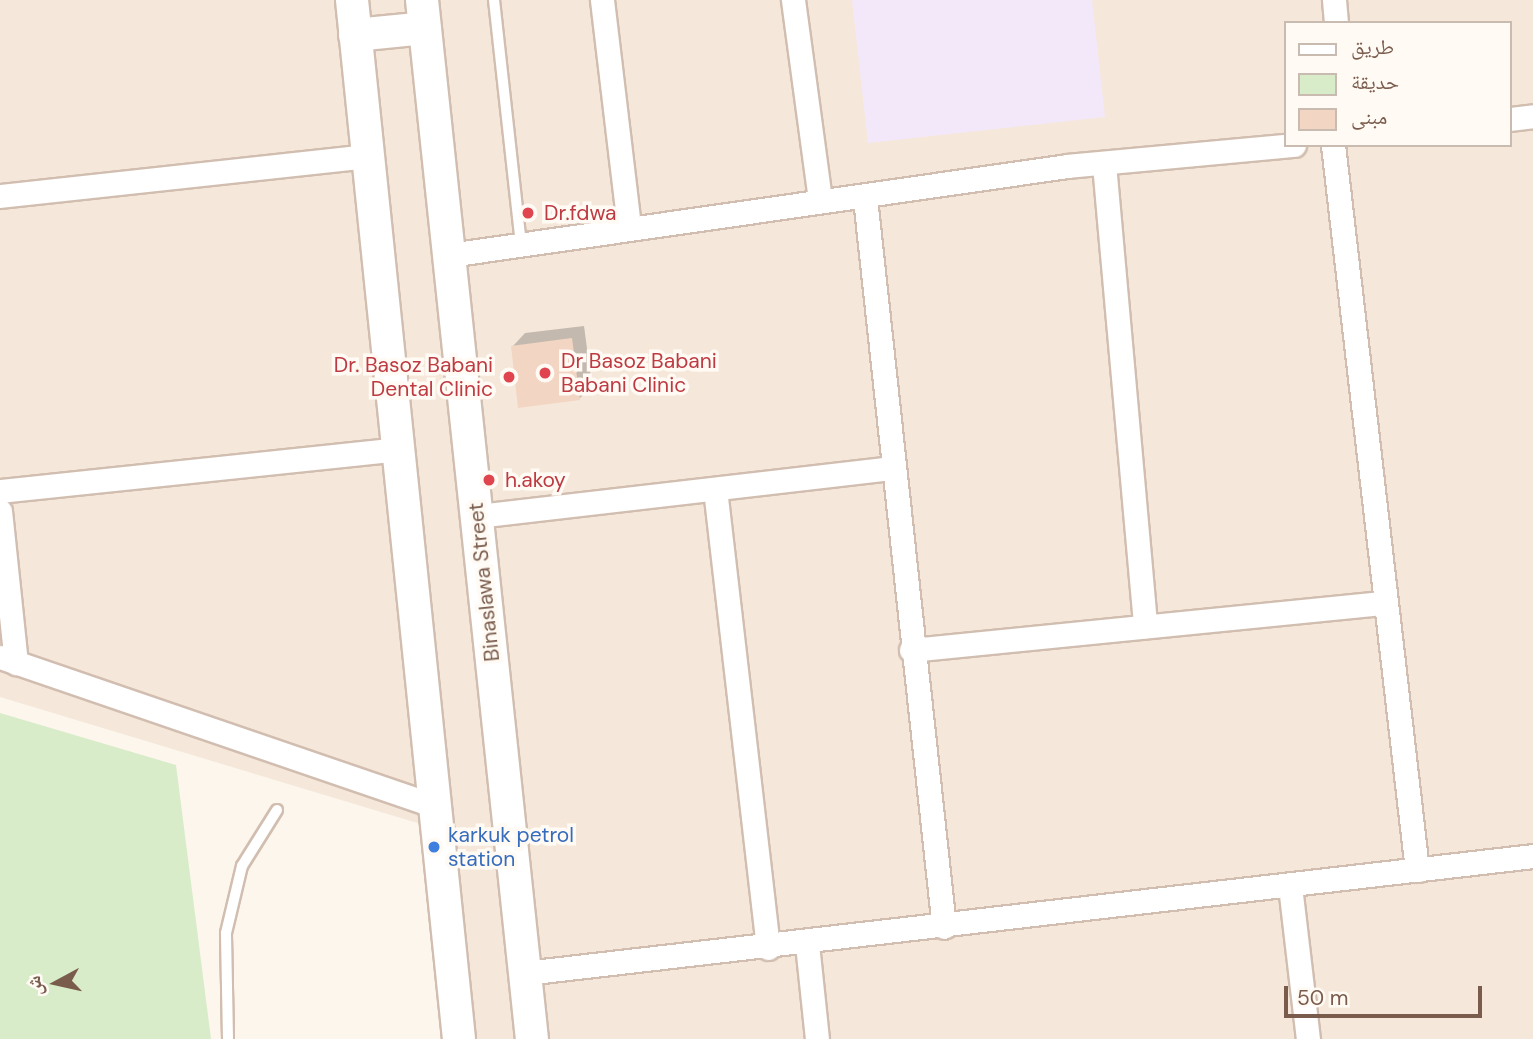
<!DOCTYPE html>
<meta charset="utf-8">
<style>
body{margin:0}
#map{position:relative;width:1533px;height:1039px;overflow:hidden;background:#fdf6ec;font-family:"DM Sans","Noto Naskh Arabic",sans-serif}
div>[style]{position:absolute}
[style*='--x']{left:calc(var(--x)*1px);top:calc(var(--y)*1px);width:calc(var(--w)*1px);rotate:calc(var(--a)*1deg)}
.residential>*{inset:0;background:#f5e8da}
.education>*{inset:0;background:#f3e8fa}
.green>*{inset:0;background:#d8ecc9}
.shadow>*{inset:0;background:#0003}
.building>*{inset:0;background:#f3d5c3}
.roads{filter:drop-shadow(2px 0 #d1beb0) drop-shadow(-2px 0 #d1beb0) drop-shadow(0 2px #d1beb0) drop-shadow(0 -2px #d1beb0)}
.service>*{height:10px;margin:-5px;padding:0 5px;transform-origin:5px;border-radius:5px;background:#fff}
.minor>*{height:23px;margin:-11.5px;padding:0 11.5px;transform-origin:11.5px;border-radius:11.5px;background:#fff}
.secondary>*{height:32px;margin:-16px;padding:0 16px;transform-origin:16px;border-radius:16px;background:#fff}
.dots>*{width:19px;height:19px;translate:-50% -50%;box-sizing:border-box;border:4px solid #fffaf3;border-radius:50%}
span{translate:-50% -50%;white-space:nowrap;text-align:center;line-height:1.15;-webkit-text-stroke:7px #fffaf3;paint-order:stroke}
.health-label{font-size:21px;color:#be3a42}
.left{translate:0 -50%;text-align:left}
.right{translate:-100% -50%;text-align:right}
.street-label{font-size:21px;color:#7a5c4d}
.shop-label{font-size:21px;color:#366cbe}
.legend{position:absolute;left:1284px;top:21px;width:228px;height:126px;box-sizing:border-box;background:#fffaf3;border:2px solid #cabbb1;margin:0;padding:9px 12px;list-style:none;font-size:21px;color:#7a5c4d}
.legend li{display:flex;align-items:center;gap:14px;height:35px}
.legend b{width:35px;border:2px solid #cabbb1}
.north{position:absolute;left:21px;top:948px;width:70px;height:70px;-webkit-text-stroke:5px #fffaf3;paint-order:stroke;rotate:262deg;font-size:19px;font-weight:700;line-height:28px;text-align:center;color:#7a5c4d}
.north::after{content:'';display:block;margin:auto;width:24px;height:32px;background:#7a5c4d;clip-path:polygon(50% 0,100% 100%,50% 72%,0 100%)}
.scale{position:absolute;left:1284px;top:986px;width:198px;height:32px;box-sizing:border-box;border:4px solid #7a5c4d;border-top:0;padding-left:9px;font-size:21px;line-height:24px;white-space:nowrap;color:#7a5c4d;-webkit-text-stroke:5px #fffaf3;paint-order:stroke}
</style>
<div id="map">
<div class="residential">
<i style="clip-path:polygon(evenodd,0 0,1533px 0,1533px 1039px,441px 1039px,424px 825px,0 697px,0 0,1286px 23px,1510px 23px,1510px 145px,1286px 145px,1286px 23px)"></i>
</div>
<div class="education">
<i style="clip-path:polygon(852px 0,1092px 0,1105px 117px,868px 143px)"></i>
</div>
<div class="green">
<i style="clip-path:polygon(0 713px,176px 765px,211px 1039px,0 1039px)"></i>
</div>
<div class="shadow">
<i style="clip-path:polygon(584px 326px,592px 386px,579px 399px,513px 346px,525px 333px)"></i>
</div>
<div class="building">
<i style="clip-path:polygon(572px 338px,580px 400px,518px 408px,511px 346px)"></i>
</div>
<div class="roads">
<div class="service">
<i style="--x:494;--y:0;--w:244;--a:83.7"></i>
<i style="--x:228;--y:1039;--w:106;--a:-91.1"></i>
<i style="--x:226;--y:933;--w:69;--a:-76.6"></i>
<i style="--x:242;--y:866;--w:66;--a:-58"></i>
</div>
<div class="minor">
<i style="--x:602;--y:0;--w:228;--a:83.2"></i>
<i style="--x:793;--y:0;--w:202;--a:82.3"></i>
<i style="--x:1334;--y:0;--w:23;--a:85"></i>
<i style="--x:1510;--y:119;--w:23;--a:-7"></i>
<i style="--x:1333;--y:145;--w:730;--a:83.39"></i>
<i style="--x:1104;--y:164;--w:464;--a:84.9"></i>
<i style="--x:0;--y:196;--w:370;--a:-6.2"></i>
<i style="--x:865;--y:198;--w:733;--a:83.82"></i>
<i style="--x:449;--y:255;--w:624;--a:-8.19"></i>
<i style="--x:1067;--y:166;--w:228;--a:-5.3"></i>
<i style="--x:715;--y:489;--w:462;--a:83.4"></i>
<i style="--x:0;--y:491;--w:400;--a:-6"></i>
<i style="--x:0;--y:511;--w:153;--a:84"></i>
<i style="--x:477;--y:516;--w:416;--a:-6.6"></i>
<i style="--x:911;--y:650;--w:477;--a:-5.7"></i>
<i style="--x:0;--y:657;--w:459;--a:18.9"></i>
<i style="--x:1290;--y:886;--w:154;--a:83.3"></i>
<i style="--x:807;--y:944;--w:96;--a:84"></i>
<i style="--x:525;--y:973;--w:1015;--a:-6.62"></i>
</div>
<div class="secondary">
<i style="--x:352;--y:0;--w:1044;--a:84.12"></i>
<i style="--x:422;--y:0;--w:1045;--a:83.96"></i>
<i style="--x:355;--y:35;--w:70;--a:-5.7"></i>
</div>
</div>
<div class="dots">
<i style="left:528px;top:213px;background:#e0444e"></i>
<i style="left:545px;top:373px;background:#e0444e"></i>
<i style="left:509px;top:377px;background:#e0444e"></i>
<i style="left:489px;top:480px;background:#e0444e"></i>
<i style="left:434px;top:847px;background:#3f7fe0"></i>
</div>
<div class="health-label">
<span class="left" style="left:544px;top:213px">Dr.fdwa</span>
<span class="left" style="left:561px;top:373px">Dr Basoz Babani<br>Babani Clinic</span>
<span class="right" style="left:493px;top:377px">Dr. Basoz Babani<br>Dental Clinic</span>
<span class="left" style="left:505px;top:480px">h.akoy</span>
</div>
<div class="street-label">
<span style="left:484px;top:582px;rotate:-96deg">Binaslawa Street</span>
</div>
<div class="shop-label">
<span class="left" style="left:448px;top:847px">karkuk petrol<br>station</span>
</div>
<ul class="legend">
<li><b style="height:9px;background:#fff"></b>طريق</li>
<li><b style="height:19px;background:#d8ecc9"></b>حديقة</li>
<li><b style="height:19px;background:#f3d5c3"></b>مبنى</li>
</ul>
<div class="north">ش</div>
<div class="scale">50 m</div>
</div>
